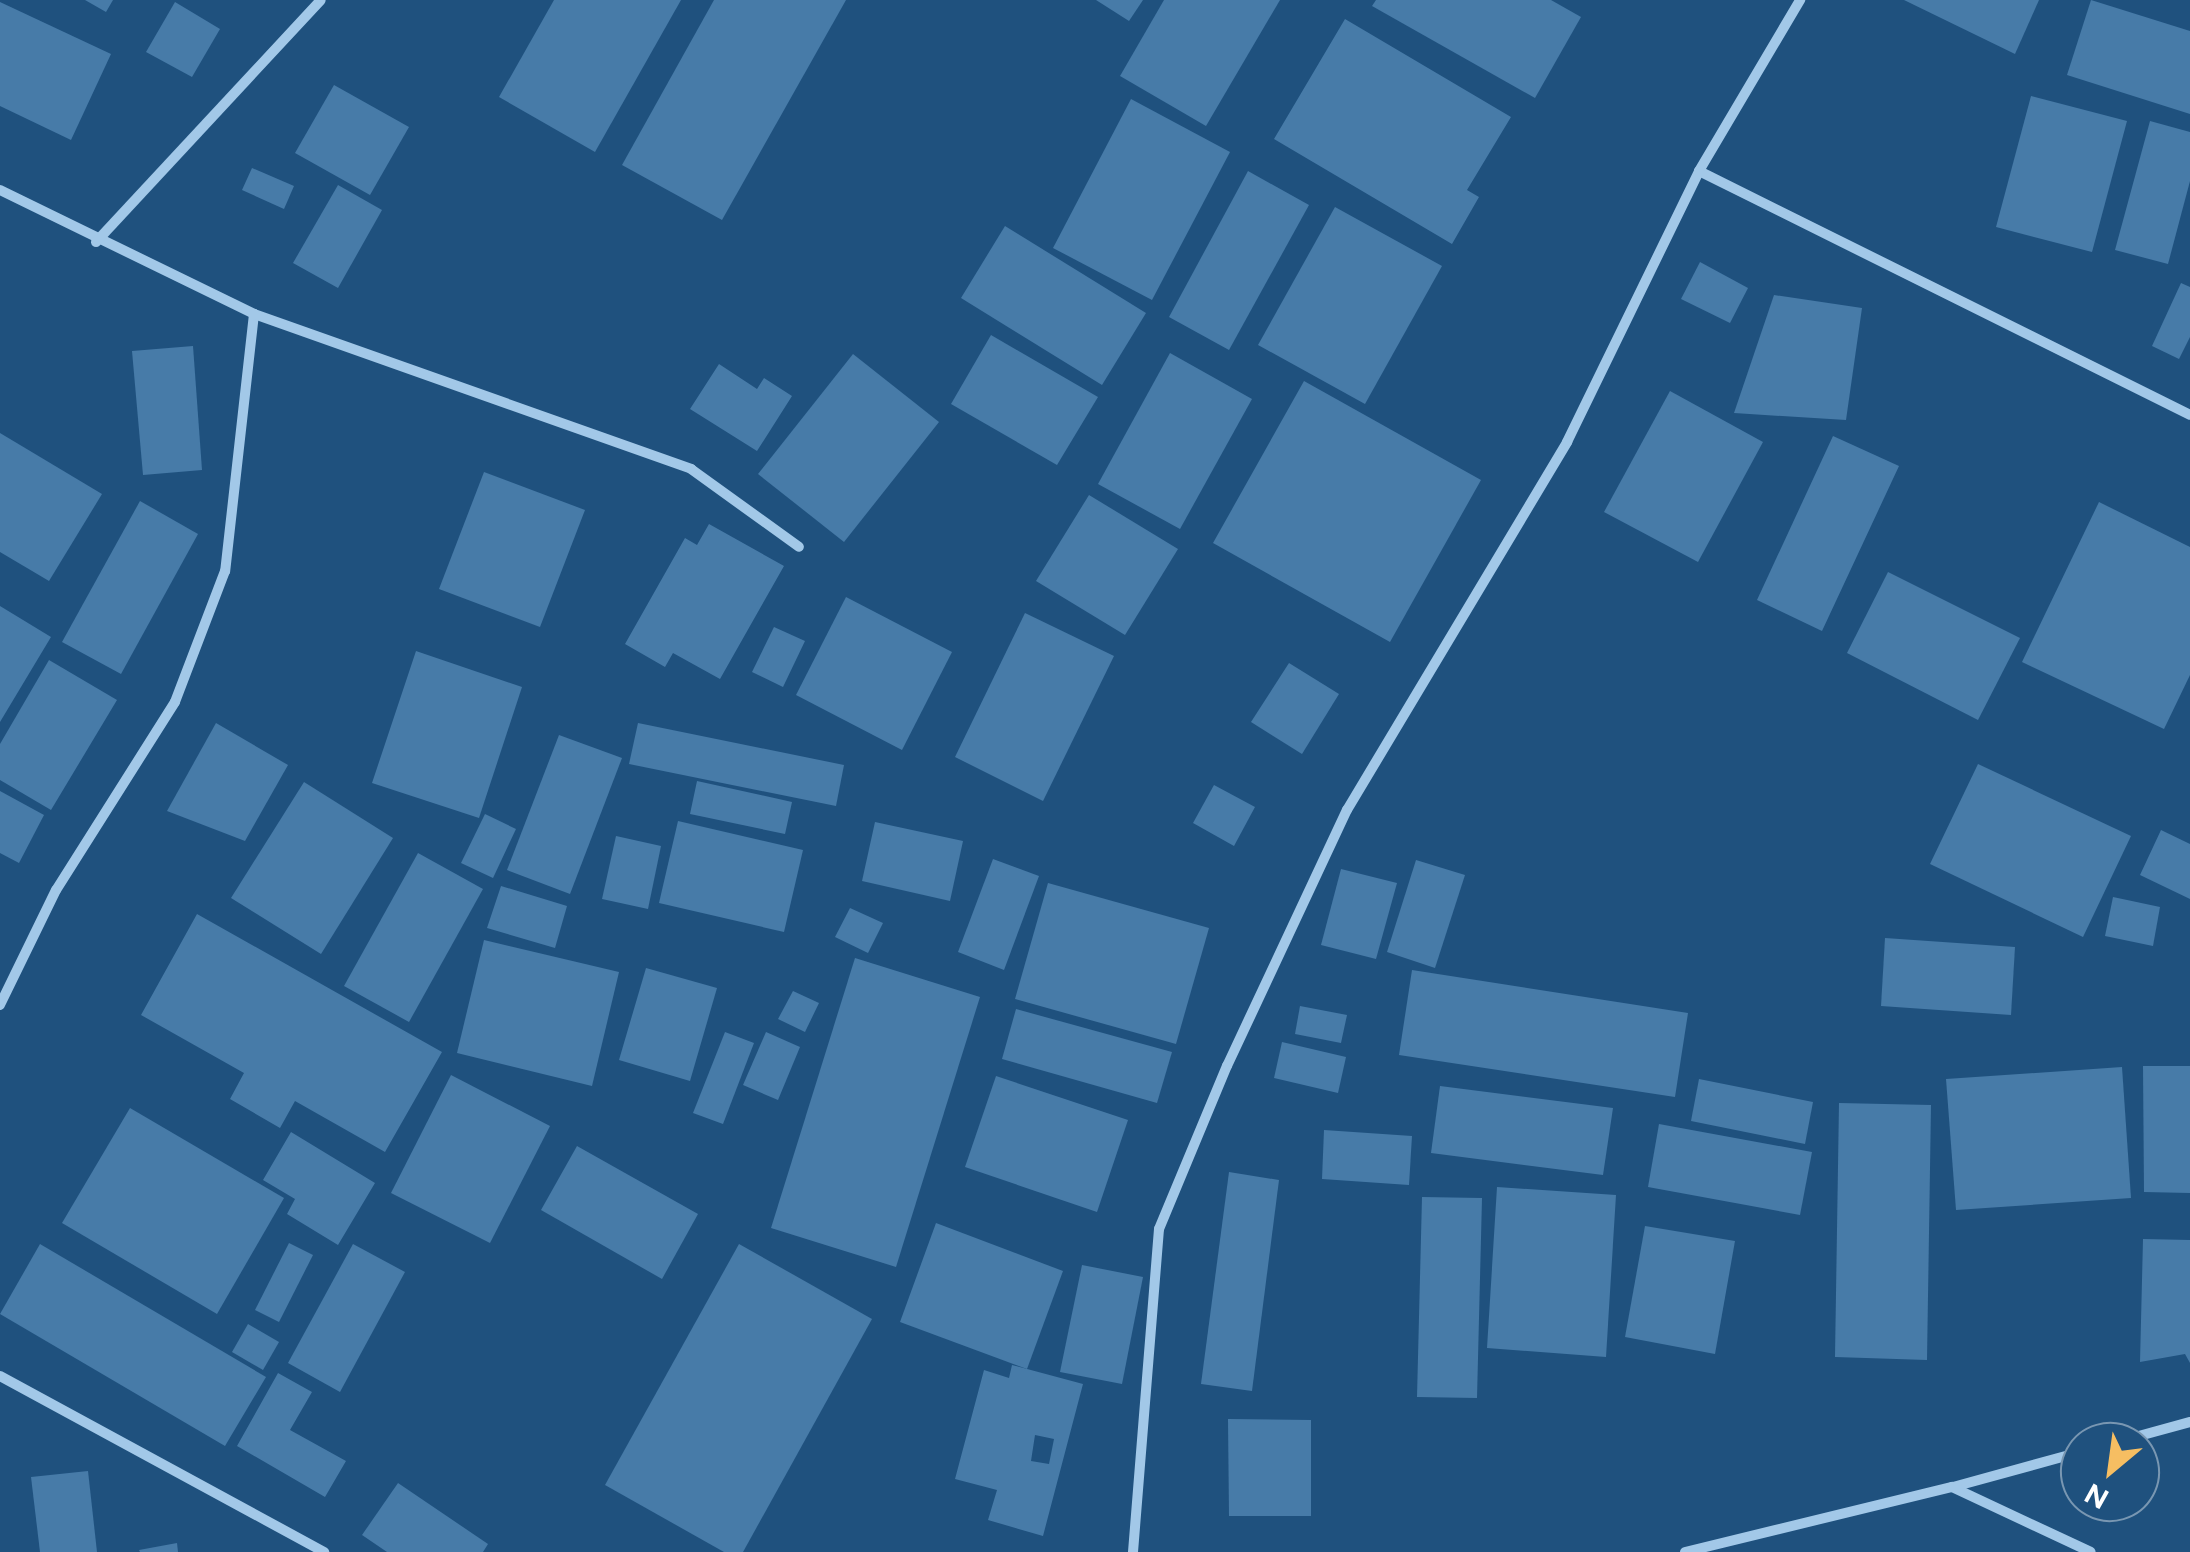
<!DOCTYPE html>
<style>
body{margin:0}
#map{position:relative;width:2190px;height:1552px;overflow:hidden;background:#1f517e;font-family:Figtree,sans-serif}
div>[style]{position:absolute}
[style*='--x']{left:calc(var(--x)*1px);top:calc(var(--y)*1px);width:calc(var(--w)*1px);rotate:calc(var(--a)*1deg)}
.building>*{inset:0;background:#477ba8}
.street>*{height:10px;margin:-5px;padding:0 5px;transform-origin:5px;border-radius:5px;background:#a2c8e8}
span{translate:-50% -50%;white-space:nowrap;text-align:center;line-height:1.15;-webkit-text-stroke:10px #1f517e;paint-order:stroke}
.north{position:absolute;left:2060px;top:1422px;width:100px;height:100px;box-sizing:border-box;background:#1f517e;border:2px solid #7997b2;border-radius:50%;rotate:209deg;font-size:28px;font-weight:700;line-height:40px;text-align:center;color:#fff}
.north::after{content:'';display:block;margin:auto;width:35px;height:45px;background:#f6be62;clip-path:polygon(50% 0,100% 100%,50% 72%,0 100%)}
</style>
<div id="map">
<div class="building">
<i style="clip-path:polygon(85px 0,113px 0,106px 12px)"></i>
<i style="clip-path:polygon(554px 0,681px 0,595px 152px,499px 97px)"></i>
<i style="clip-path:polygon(714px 0,846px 0,722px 220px,622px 165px)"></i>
<i style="clip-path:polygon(1096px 0,1143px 0,1129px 21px)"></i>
<i style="clip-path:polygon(1164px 0,1280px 0,1206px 126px,1120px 76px)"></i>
<i style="clip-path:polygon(1376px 0,1551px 0,1581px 17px,1535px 98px,1372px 6px)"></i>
<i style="clip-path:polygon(1904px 0,2039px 0,2015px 54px)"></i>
<i style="clip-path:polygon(2091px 0,2190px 31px,2190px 114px,2067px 75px)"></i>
<i style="clip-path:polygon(0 2px,111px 54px,71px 140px,0 106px)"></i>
<i style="clip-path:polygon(175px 2px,220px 29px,192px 77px,146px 52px)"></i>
<i style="clip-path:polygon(1345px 19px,1511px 117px,1467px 190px,1479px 197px,1452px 244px,1274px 139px)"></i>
<i style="clip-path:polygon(334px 85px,409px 127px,370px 195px,295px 153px)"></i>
<i style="clip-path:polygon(2031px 96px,2127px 121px,2092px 252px,1996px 227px)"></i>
<i style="clip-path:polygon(1131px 99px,1230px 152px,1152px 300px,1053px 248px)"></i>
<i style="clip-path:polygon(2150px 121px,2190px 132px,2190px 181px,2168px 264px,2115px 250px)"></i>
<i style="clip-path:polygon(252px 168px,294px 186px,284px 209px,242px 190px)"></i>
<i style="clip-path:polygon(1248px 171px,1309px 205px,1229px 350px,1169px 317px)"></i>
<i style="clip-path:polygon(338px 185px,382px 210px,338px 288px,293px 263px)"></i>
<i style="clip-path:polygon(1335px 207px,1442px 266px,1365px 404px,1258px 345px)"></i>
<i style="clip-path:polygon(1005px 226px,1146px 313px,1102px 385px,961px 298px)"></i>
<i style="clip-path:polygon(1700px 262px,1748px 288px,1730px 323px,1681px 299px)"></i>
<i style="clip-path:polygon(2181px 283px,2190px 287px,2190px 337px,2179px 359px,2152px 346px)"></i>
<i style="clip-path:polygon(1774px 295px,1862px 308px,1846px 420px,1734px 413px)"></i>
<i style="clip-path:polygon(991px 335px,1098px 397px,1057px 465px,951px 404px)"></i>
<i style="clip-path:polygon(193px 346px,202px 470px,143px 475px,132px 351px)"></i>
<i style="clip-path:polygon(1170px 353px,1252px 399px,1180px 529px,1098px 484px)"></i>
<i style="clip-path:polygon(853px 354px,939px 422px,844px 542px,758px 474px)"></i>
<i style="clip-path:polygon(719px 364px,757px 389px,764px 378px,792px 396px,757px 451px,690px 409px)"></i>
<i style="clip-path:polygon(1304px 381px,1481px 480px,1390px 642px,1213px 543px)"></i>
<i style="clip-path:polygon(1670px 391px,1763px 442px,1698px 562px,1604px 512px)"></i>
<i style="clip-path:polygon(0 433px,102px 494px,49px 581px,0 552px)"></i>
<i style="clip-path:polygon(1833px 436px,1899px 466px,1822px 631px,1757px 600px)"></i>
<i style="clip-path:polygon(484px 472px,585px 510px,540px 627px,439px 589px)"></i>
<i style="clip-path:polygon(1089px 495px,1178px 549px,1125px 635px,1036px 581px)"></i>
<i style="clip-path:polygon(140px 501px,198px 534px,121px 674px,62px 642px)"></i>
<i style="clip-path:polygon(2099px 502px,2190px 547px,2190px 675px,2164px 729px,2022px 662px)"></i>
<i style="clip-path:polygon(709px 524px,784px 566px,720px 679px,673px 653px,665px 667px,625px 644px,685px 538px,697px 545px)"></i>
<i style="clip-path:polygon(1888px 572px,2020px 638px,1978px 720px,1847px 653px)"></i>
<i style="clip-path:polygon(846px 597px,952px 652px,902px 750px,796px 695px)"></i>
<i style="clip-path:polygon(0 606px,51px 637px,0 722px)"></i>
<i style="clip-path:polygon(1025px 613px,1114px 656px,1043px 801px,955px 757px)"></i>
<i style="clip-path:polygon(774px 627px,805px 641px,783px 687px,752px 672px)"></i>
<i style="clip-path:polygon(416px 651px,522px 687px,479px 818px,372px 783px)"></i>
<i style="clip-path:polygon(49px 660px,117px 700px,51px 810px,0 780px,0 744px)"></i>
<i style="clip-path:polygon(1289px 663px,1339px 694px,1302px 754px,1251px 722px)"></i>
<i style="clip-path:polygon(216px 723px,288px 765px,245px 841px,167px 811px)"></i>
<i style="clip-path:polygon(638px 723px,844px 765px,836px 806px,629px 764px)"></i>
<i style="clip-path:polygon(559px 735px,622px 758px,570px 894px,507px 870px)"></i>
<i style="clip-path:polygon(1978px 764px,2131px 836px,2083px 937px,1930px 864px)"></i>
<i style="clip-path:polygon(697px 781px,792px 802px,785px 834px,690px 814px)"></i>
<i style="clip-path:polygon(304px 782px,393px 838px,321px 954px,231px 898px)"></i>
<i style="clip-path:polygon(1214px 785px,1255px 807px,1234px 846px,1193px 823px)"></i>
<i style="clip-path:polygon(0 791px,44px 815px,19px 863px,0 853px)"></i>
<i style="clip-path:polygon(485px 814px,516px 829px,493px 878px,461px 863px)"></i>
<i style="clip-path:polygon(678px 821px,803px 850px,784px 932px,659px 903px)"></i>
<i style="clip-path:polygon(875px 822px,963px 841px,950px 901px,862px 881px)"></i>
<i style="clip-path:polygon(2161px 830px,2190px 844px,2190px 899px,2140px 875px)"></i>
<i style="clip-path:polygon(616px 836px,661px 846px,648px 909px,602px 899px)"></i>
<i style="clip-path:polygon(418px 853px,483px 889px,409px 1022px,344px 986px)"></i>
<i style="clip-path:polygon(993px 859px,1039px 876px,1004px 970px,958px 952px)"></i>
<i style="clip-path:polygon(1416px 860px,1465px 875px,1435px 968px,1387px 952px)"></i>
<i style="clip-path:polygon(1341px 869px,1397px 883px,1376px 959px,1321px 945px)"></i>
<i style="clip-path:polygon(1048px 883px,1209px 928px,1176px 1044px,1015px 999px)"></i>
<i style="clip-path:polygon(501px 886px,567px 906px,555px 948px,487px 928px)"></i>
<i style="clip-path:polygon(2113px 897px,2160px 907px,2153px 946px,2105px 936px)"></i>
<i style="clip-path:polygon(850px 908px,883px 923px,868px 953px,835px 937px)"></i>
<i style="clip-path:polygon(197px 914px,442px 1052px,385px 1152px,295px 1101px,280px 1128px,230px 1099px,244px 1073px,141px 1015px)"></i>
<i style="clip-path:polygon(1885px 938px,2015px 947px,2011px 1015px,1881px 1006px)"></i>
<i style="clip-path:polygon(484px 940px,619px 972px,592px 1086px,457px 1053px)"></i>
<i style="clip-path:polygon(855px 958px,980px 997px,896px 1267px,771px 1228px)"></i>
<i style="clip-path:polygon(646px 968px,717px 988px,690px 1081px,619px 1060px)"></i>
<i style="clip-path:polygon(1412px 970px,1688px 1013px,1675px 1097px,1399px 1055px)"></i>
<i style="clip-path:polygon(793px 991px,819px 1003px,805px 1032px,778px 1019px)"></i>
<i style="clip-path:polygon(1300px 1006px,1347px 1015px,1341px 1043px,1295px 1034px)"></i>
<i style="clip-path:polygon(1016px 1009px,1172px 1052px,1157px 1103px,1002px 1059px)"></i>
<i style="clip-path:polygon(725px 1032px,754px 1043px,723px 1124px,693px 1113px)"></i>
<i style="clip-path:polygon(766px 1032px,800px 1047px,778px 1100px,743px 1085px)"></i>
<i style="clip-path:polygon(1282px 1042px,1346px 1057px,1338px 1093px,1274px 1078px)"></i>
<i style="clip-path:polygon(2143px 1066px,2190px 1066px,2190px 1193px,2144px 1192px)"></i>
<i style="clip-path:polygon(2122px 1067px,2131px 1198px,1956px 1210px,1946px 1079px)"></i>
<i style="clip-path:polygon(451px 1075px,550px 1126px,490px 1243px,391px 1193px)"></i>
<i style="clip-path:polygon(996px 1076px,1128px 1120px,1097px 1212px,965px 1167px)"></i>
<i style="clip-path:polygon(1699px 1079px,1813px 1102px,1805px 1144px,1691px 1121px)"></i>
<i style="clip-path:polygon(1440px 1086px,1613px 1108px,1603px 1175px,1431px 1153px)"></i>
<i style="clip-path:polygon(1839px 1103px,1931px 1105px,1927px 1360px,1835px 1357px)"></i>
<i style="clip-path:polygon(130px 1108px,284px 1198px,217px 1314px,62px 1223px)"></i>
<i style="clip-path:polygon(1659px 1124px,1812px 1152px,1800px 1215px,1648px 1187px)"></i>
<i style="clip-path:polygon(1324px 1130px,1412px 1136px,1409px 1185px,1322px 1179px)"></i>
<i style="clip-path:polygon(291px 1132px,375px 1183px,338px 1245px,287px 1214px,295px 1199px,263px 1180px)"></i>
<i style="clip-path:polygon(577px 1146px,698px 1214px,662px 1279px,541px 1210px)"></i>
<i style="clip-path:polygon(1229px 1172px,1279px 1180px,1252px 1391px,1201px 1384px)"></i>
<i style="clip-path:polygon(1497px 1187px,1616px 1195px,1606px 1357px,1487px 1348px)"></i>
<i style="clip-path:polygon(1422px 1197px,1482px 1198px,1477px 1398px,1417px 1397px)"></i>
<i style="clip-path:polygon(936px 1223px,1063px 1271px,1027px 1369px,900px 1322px)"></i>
<i style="clip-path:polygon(1645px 1226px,1735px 1241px,1715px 1354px,1625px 1337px)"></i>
<i style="clip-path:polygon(2143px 1239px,2190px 1240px,2190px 1363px,2185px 1354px,2140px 1362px)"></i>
<i style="clip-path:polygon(289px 1243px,313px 1255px,279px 1322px,255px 1310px)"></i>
<i style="clip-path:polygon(40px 1244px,266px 1377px,225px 1446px,0 1314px)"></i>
<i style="clip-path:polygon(353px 1244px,405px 1272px,340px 1392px,288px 1363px)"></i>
<i style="clip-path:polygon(739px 1244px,872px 1319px,743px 1552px,724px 1552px,605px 1485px)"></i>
<i style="clip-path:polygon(1082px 1265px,1143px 1277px,1122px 1384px,1060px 1372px)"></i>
<i style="clip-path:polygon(248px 1324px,279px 1342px,263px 1370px,232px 1352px)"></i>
<i style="clip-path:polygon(evenodd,1012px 1365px,1083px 1384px,1043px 1536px,988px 1520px,997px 1490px,955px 1479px,984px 1370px,1009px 1378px,1012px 1365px,1035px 1435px,1054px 1439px,1049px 1464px,1031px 1461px,1035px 1435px)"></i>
<i style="clip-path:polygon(278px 1373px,312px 1392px,290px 1430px,346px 1461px,325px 1497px,237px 1446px)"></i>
<i style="clip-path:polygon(1228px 1419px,1311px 1420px,1311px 1516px,1229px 1516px)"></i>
<i style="clip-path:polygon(88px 1471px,97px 1552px,40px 1552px,31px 1477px)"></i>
<i style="clip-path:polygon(398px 1483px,488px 1544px,483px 1552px,387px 1552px,362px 1535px)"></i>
<i style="clip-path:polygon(177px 1543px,178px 1552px,140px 1552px,139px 1550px)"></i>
</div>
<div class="street">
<i style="--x:1699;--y:171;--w:548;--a:26.42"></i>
<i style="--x:0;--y:190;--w:283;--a:26"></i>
<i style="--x:254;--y:314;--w:259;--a:96.4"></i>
<i style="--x:225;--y:571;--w:140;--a:110.9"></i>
<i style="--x:175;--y:702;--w:222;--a:122.3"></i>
<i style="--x:56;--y:890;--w:128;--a:116"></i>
<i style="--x:96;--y:242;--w:330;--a:-47.1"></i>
<i style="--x:254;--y:314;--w:464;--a:19.5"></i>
<i style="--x:691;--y:469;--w:133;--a:35.8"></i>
<i style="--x:0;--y:1376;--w:369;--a:28.5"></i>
<i style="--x:2117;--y:1442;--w:76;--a:-15.3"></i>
<i style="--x:1953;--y:1487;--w:132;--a:-15.4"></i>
<i style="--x:1133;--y:1552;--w:324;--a:-85.4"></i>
<i style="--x:1159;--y:1229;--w:177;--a:-67.4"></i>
<i style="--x:1227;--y:1066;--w:283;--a:-64.9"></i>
<i style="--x:1347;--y:810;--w:429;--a:-59.1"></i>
<i style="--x:1567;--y:442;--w:301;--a:-64"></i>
<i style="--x:1699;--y:171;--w:199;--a:-59.4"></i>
<i style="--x:1685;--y:1552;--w:275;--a:-13.7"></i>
<i style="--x:1952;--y:1487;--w:153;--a:25.1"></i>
</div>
<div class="north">N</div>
</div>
